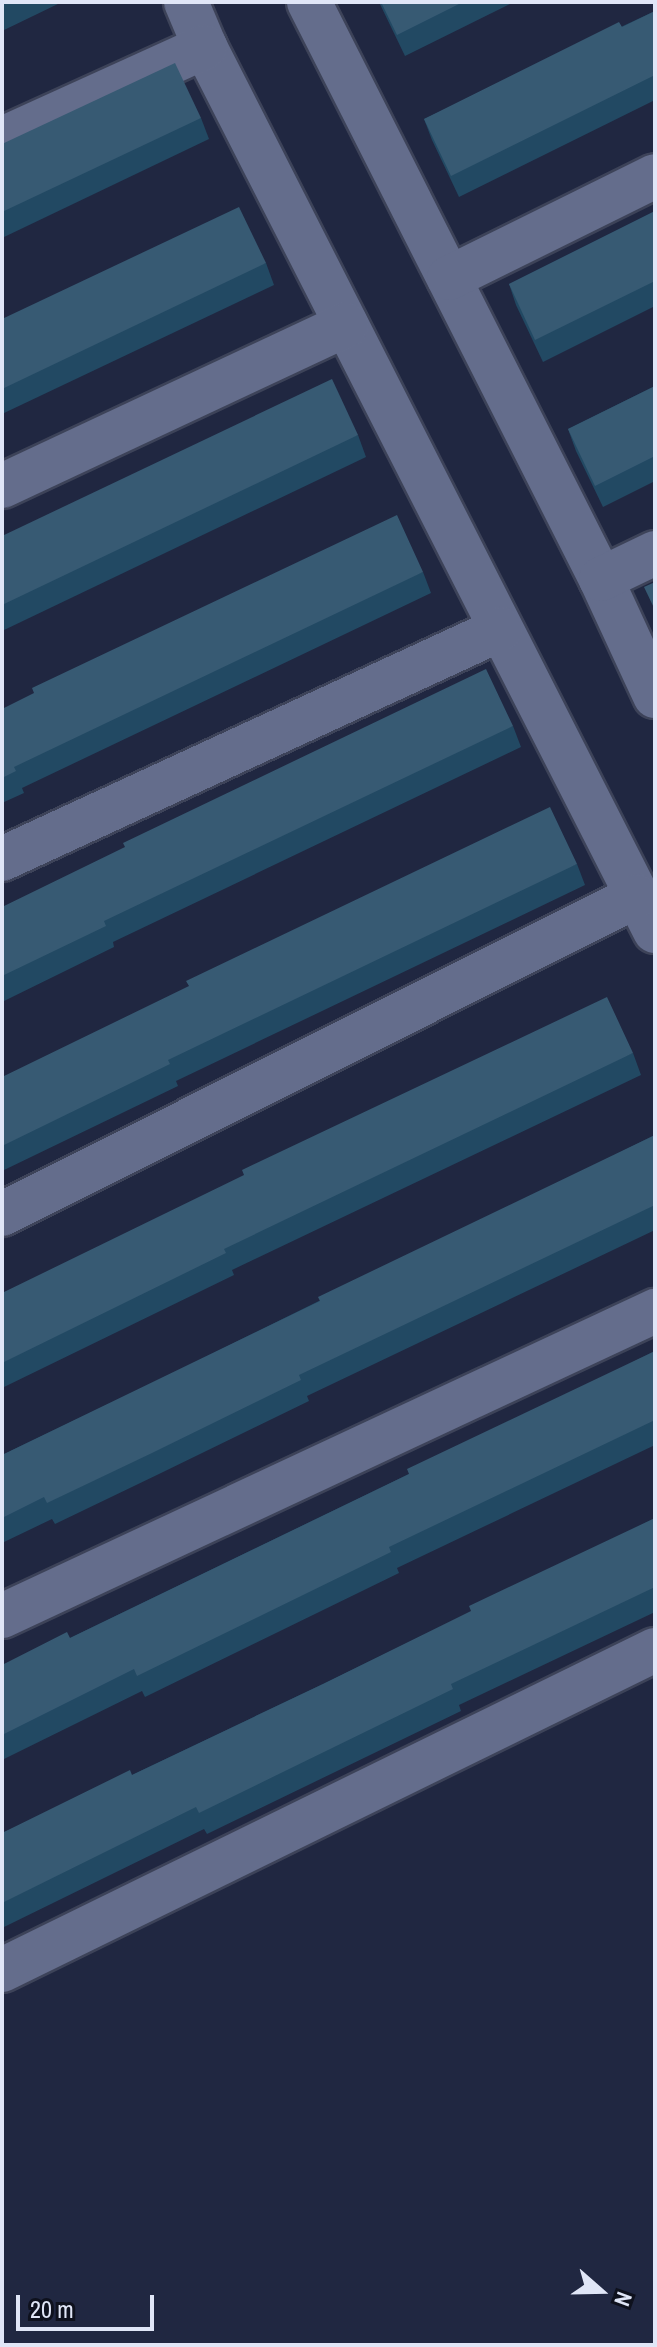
<!DOCTYPE html>
<style>
body{margin:0}
#map{position:relative;width:657px;height:2347px;overflow:hidden;background:#202741;font-family:"Archivo Narrow",sans-serif}
div>[style]{position:absolute}
[style*='--x']{left:calc(var(--x)*1px);top:calc(var(--y)*1px);width:calc(var(--w)*1px);rotate:calc(var(--a)*1deg)}
.roads{filter:drop-shadow(2px 0 #3d4359) drop-shadow(-2px 0 #3d4359) drop-shadow(0 2px #3d4359) drop-shadow(0 -2px #3d4359)}
.street>*{height:44px;margin:-22px;padding:0 22px;transform-origin:22px;border-radius:22px;background:#646d8c}
.wall>*{inset:0;background:#224963}
.building>*{inset:0;background:#375a73}
span{translate:-50% -50%;white-space:nowrap;text-align:center;line-height:1.15;-webkit-text-stroke:7px #0e111d;paint-order:stroke}
.frame{position:absolute;inset:0;border:4px solid #e0e6f7;pointer-events:none}
.north{position:absolute;left:561px;top:2251px;width:80px;height:80px;-webkit-text-stroke:6px #0e111d;paint-order:stroke;rotate:110deg;font-size:22px;font-weight:700;line-height:32px;text-align:center;color:#e0e6f7}
.north::after{content:'';display:block;margin:auto;width:28px;height:36px;background:#e0e6f7;clip-path:polygon(50% 0,100% 100%,50% 72%,0 100%)}
.scale{position:absolute;left:16px;top:2295px;width:138px;height:36px;box-sizing:border-box;border:4px solid #e0e6f7;border-top:0;padding-left:10px;font-size:24px;line-height:28px;white-space:nowrap;color:#e0e6f7;-webkit-text-stroke:6px #0e111d;paint-order:stroke}
</style>
<div id="map">
<div class="roads">
<div class="street">
<i style="--x:186;--y:2;--w:49;--a:67.1"></i>
<i style="--x:205;--y:47;--w:992;--a:63.02"></i>
<i style="--x:309;--y:2;--w:647;--a:63.16"></i>
<i style="--x:601;--y:579;--w:129;--a:65.2"></i>
<i style="--x:2;--y:139;--w:223;--a:-24.4"></i>
<i style="--x:449;--y:278;--w:230;--a:-26.3"></i>
<i style="--x:2;--y:486;--w:380;--a:-25.1"></i>
<i style="--x:601;--y:579;--w:60;--a:-25.7"></i>
<i style="--x:2;--y:859;--w:549;--a:-24.75"></i>
<i style="--x:2;--y:1214;--w:710;--a:-26.6"></i>
<i style="--x:2;--y:1616;--w:721;--a:-25.04"></i>
<i style="--x:2;--y:1970;--w:727;--a:-26.11"></i>
</div>
</div>
<div class="wall">
<i style="clip-path:polygon(2px 2px,62px 2px,2px 31px)"></i>
<i style="clip-path:polygon(379px 2px,514px 2px,405px 56px)"></i>
<i style="clip-path:polygon(655px 11px,655px 100px,459px 197px,432px 140px,424px 119px)"></i>
<i style="clip-path:polygon(201px 118px,209px 139px,2px 238px,2px 144px)"></i>
<i style="clip-path:polygon(655px 211px,655px 306px,543px 362px,516px 305px,509px 284px)"></i>
<i style="clip-path:polygon(266px 263px,274px 285px,2px 414px,2px 319px)"></i>
<i style="clip-path:polygon(655px 386px,655px 481px,603px 507px,576px 451px,568px 429px)"></i>
<i style="clip-path:polygon(358px 435px,366px 457px,2px 631px,2px 536px)"></i>
<i style="clip-path:polygon(423px 572px,431px 593px,22px 788px,24px 793px,2px 803px,2px 709px)"></i>
<i style="clip-path:polygon(513px 726px,521px 747px,113px 942px,114px 947px,2px 1002px,2px 907px)"></i>
<i style="clip-path:polygon(577px 864px,585px 885px,176px 1081px,178px 1086px,2px 1171px,2px 1077px)"></i>
<i style="clip-path:polygon(633px 1053px,641px 1075px,232px 1270px,234px 1275px,2px 1388px,2px 1293px)"></i>
<i style="clip-path:polygon(655px 1135px,655px 1230px,307px 1396px,309px 1401px,159px 1474px,55px 1524px,52px 1519px,2px 1543px,2px 1455px,171px 1374px)"></i>
<i style="clip-path:polygon(655px 1351px,655px 1445px,397px 1568px,399px 1573px,145px 1697px,142px 1691px,2px 1760px,2px 1665px,70px 1638px,409px 1474px)"></i>
<i style="clip-path:polygon(655px 1518px,655px 1612px,459px 1705px,461px 1711px,207px 1834px,204px 1829px,2px 1928px,2px 1833px,132px 1775px,323px 1684px,471px 1612px)"></i>
</div>
<div class="building">
<i style="clip-path:polygon(381px 2px,463px 2px,397px 35px)"></i>
<i style="clip-path:polygon(655px 11px,655px 75px,451px 176px,424px 119px,619px 22px,622px 27px)"></i>
<i style="clip-path:polygon(175px 63px,201px 118px,2px 212px,2px 144px)"></i>
<i style="clip-path:polygon(239px 207px,266px 263px,2px 389px,2px 319px)"></i>
<i style="clip-path:polygon(655px 211px,655px 281px,535px 340px,509px 284px)"></i>
<i style="clip-path:polygon(332px 379px,358px 435px,2px 605px,2px 536px)"></i>
<i style="clip-path:polygon(655px 386px,655px 456px,595px 486px,568px 429px)"></i>
<i style="clip-path:polygon(397px 515px,423px 572px,14px 767px,16px 771px,2px 778px,2px 709px,34px 693px,32px 688px)"></i>
<i style="clip-path:polygon(655px 582px,655px 610px,644px 587px)"></i>
<i style="clip-path:polygon(486px 669px,513px 726px,104px 921px,106px 926px,2px 976px,2px 907px,125px 847px,123px 843px)"></i>
<i style="clip-path:polygon(550px 807px,577px 864px,168px 1060px,170px 1064px,2px 1146px,2px 1077px,189px 986px,186px 981px)"></i>
<i style="clip-path:polygon(607px 997px,633px 1053px,224px 1249px,226px 1253px,2px 1363px,2px 1293px,244px 1175px,242px 1170px)"></i>
<i style="clip-path:polygon(655px 1135px,655px 1205px,299px 1375px,301px 1380px,152px 1453px,47px 1503px,44px 1497px,2px 1518px,2px 1455px,320px 1301px,318px 1297px)"></i>
<i style="clip-path:polygon(655px 1351px,655px 1420px,389px 1547px,391px 1552px,137px 1676px,134px 1669px,2px 1735px,2px 1665px,67px 1632px,70px 1638px,409px 1474px,407px 1469px)"></i>
<i style="clip-path:polygon(655px 1518px,655px 1587px,451px 1684px,453px 1689px,199px 1813px,196px 1807px,2px 1903px,2px 1833px,130px 1770px,132px 1775px,323px 1684px,471px 1611px,469px 1606px)"></i>
</div>
<div class="frame"></div>
<div class="north">N</div>
<div class="scale">20 m</div>
</div>
